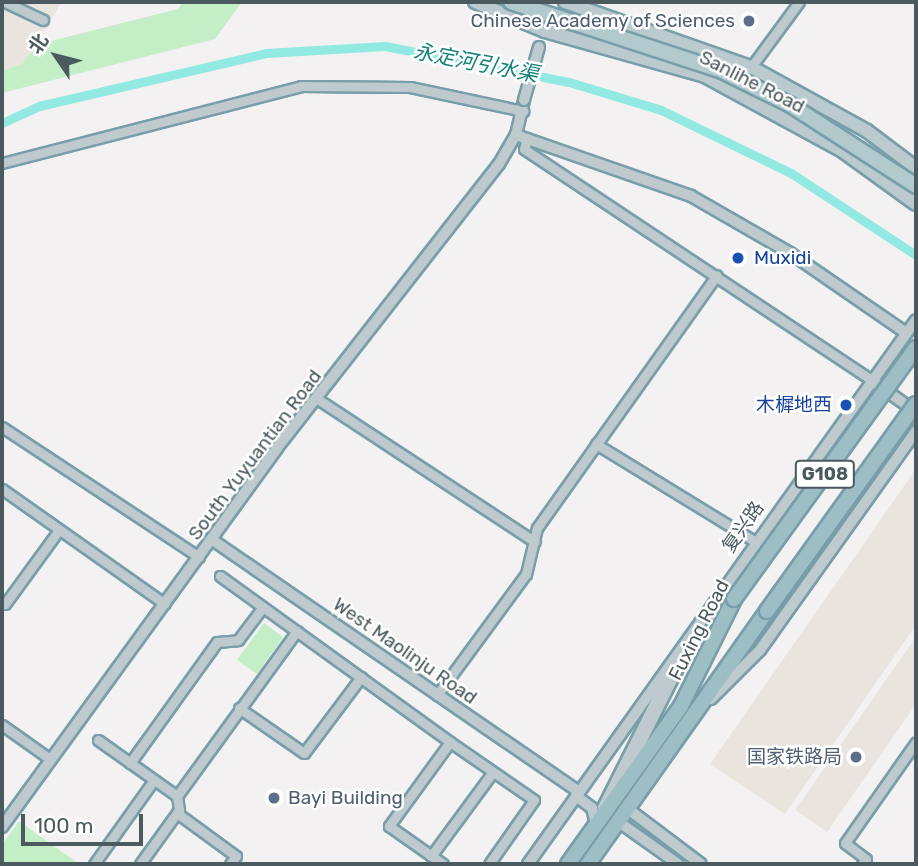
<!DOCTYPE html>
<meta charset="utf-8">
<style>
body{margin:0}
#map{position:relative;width:918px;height:866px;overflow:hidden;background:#f3f1f2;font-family:Rubik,"Noto Sans SC",sans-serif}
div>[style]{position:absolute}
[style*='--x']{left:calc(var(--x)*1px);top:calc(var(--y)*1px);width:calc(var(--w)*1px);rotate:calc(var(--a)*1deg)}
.commercial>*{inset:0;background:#eae4df}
.green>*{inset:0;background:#c3eec6}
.canal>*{height:9px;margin:-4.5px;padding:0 4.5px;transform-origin:4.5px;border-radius:4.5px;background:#92e9e1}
.roads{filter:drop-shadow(2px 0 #779ea9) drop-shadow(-2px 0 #779ea9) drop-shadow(0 2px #779ea9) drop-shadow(0 -2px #779ea9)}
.minor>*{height:9px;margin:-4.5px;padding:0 4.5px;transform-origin:4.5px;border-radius:4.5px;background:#becacd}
.tertiary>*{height:10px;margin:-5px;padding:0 5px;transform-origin:5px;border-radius:5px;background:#becacd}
.secondary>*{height:12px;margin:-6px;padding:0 6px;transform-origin:6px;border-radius:6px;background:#bbcacf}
.trunk>*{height:14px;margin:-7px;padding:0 7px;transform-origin:7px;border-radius:7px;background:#9ebec6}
.bridges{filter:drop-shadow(2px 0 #779ea9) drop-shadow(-2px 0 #779ea9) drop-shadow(0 2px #779ea9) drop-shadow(0 -2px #779ea9)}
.tertiary-bridge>*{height:10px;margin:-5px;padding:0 5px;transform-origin:5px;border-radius:5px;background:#becacd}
.primary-bridge>*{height:14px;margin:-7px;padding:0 7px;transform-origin:7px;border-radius:7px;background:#b2c9ce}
.trunk-bridge>*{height:14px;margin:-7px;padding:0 7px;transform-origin:7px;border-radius:7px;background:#9ebec6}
.dots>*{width:19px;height:19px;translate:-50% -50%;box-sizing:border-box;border:4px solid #fff;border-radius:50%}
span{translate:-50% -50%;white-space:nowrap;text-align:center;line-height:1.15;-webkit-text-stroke:5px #fff;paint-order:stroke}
.shield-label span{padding:2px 5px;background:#fff;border:2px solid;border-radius:5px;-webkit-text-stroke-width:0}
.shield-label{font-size:18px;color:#4a5a5e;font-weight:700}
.service-label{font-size:19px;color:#4e5e75}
.right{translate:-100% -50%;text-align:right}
.left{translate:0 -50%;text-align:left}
.street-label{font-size:19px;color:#4a5a5e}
.transit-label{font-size:19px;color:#164399}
.water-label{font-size:21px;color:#128278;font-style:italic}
.frame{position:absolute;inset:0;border:4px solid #4a5a5e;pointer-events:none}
.north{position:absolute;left:21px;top:21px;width:70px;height:70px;-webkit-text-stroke:5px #fff;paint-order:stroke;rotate:305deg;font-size:19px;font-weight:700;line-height:28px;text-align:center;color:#4a5a5e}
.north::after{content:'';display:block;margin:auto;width:24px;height:32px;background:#4a5a5e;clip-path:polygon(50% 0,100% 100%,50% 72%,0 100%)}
.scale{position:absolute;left:21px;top:814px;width:122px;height:32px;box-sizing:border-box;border:4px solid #4a5a5e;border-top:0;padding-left:9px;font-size:21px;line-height:24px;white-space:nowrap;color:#4a5a5e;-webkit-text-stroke:5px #fff;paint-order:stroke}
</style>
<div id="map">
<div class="commercial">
<i style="clip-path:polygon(2px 2px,62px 2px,23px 63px,2px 71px)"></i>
<i style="clip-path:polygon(916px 469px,916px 625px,785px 814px,710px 764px)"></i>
<i style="clip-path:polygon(916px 637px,916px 704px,827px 832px,795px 810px)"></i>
</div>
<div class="green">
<i style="clip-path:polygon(183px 2px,242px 2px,215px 39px,2px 93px,2px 71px,23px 63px,35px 45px,178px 9px)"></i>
<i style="clip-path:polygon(264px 623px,283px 637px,257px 674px,237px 660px)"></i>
<i style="clip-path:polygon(19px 821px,79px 864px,2px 864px,2px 845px)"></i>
</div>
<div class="canal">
<i style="--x:2;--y:123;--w:41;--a:-24.7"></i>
<i style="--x:39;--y:106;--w:233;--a:-13.1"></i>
<i style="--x:266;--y:53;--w:119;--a:-3.4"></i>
<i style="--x:385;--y:46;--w:187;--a:11.1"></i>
<i style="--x:569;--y:82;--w:96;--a:16.9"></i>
<i style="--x:661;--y:110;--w:144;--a:25.9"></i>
<i style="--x:791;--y:173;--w:149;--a:33.3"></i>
</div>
<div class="roads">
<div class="minor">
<i style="--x:5;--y:2;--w:42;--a:25.3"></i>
<i style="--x:751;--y:67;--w:81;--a:-53.6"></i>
<i style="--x:527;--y:138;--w:11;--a:105"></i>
<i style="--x:524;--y:149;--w:415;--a:33.6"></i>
<i style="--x:2;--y:163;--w:309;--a:-14.4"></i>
<i style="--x:301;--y:86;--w:109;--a:0.5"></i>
<i style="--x:410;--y:87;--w:116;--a:12"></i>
<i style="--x:319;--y:400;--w:258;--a:33.3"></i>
<i style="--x:2;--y:427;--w:236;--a:33.4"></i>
<i style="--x:596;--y:444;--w:185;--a:31.5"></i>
<i style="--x:2;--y:489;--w:199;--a:35.2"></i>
<i style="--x:220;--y:576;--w:284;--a:35.8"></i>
<i style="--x:450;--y:742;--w:104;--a:126"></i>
<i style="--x:389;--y:826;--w:66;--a:35.1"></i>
<i style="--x:5;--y:604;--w:92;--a:-53.9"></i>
<i style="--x:437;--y:695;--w:150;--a:-53.7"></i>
<i style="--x:526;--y:574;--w:47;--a:-76.6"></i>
<i style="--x:537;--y:528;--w:310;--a:-54.6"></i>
<i style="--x:239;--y:708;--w:79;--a:34.7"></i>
<i style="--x:304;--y:753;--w:95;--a:-53.1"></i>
<i style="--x:2;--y:725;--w:59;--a:35.3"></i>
<i style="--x:98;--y:740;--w:97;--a:35.3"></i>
<i style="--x:177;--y:796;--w:204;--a:-54"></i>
<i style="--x:450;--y:742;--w:102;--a:34.6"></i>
<i style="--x:534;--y:800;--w:78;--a:125.1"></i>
<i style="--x:130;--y:763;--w:149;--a:-54.3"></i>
<i style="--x:217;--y:642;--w:21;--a:-5"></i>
<i style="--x:238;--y:640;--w:41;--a:-52.9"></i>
<i style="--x:602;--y:807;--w:150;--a:-63.4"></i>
<i style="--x:177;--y:813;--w:73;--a:36.1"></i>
<i style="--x:236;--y:856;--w:10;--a:127"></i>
<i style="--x:431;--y:856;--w:104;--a:-53.6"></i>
<i style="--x:94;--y:864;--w:103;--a:-54.5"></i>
<i style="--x:140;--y:864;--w:67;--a:-54.2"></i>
<i style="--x:179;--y:810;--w:14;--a:-98"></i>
<i style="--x:862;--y:864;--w:6;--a:-51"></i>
<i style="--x:866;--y:859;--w:26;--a:-143"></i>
<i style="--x:845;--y:843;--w:123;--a:-54.9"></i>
</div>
<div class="tertiary">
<i style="--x:516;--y:135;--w:185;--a:19.2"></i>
<i style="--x:691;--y:196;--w:114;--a:29.9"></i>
<i style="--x:790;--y:253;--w:140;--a:34.5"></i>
<i style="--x:870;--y:379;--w:57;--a:35.7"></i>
<i style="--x:211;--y:539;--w:447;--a:34.5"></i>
<i style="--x:711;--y:699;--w:69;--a:-45"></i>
<i style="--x:760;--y:650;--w:269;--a:-54.5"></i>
<i style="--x:623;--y:778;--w:141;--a:-63.4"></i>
<i style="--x:576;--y:796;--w:20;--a:37"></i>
<i style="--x:592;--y:808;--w:12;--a:76"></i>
<i style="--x:628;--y:809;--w:91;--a:37"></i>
<i style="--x:619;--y:822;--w:72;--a:35.4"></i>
<i style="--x:2;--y:827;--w:468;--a:-54"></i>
<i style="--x:277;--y:448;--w:360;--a:-52"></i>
<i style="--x:499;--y:164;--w:34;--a:-60"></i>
<i style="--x:516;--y:135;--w:36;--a:-77"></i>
<i style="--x:528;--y:864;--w:668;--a:-54.5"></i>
</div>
<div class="secondary">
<i style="--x:475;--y:2;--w:76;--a:22.5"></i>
<i style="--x:545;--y:31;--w:166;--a:15.7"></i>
<i style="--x:705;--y:76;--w:155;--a:28.6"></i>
<i style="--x:841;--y:150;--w:92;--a:35.8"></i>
<i style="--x:565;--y:2;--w:197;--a:19.3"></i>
<i style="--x:751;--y:67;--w:132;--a:28.9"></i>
<i style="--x:867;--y:131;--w:61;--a:37.1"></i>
</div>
<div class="trunk">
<i style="--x:568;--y:864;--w:194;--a:-54.4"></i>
<i style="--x:681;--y:706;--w:119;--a:-63.6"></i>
<i style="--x:588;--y:864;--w:310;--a:-54.7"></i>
</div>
</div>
<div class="bridges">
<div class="tertiary-bridge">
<i style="--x:524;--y:100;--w:55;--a:-74.2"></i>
</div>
<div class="primary-bridge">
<i style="--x:511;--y:2;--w:222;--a:18.1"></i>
<i style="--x:722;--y:71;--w:75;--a:26.2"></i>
<i style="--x:789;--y:104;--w:151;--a:32.8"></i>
</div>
<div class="trunk-bridge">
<i style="--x:734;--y:599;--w:310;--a:-54.1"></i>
<i style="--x:767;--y:611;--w:255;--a:-54.3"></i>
</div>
</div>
<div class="dots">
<i style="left:749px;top:21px;background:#5c6f8a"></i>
<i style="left:738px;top:258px;background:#1a4fb4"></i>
<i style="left:846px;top:405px;background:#1a4fb4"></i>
<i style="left:856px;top:757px;background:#5c6f8a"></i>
<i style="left:274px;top:798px;background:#5c6f8a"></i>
</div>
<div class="shield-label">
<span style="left:825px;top:474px">G108</span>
</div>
<div class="service-label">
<span class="right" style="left:735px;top:21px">Chinese Academy of Sciences</span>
<span class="right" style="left:842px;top:757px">国家铁路局</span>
<span class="left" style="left:288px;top:798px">Bayi Building</span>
</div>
<div class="street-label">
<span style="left:752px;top:82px;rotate:27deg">Sanlihe Road</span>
<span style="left:255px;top:455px;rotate:-53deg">South Yuyuantian Road</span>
<span style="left:743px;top:527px;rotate:-55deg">复兴路</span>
<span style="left:699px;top:630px;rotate:-63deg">Fuxing Road</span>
<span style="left:405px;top:651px;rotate:35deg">West Maolinju Road</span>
</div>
<div class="transit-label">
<span class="left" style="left:754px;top:258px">Muxidi</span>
<span class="right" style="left:832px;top:405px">木樨地西</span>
</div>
<div class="water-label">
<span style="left:476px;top:63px;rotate:11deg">永定河引水渠</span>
</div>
<div class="frame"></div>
<div class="north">北</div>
<div class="scale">100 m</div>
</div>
